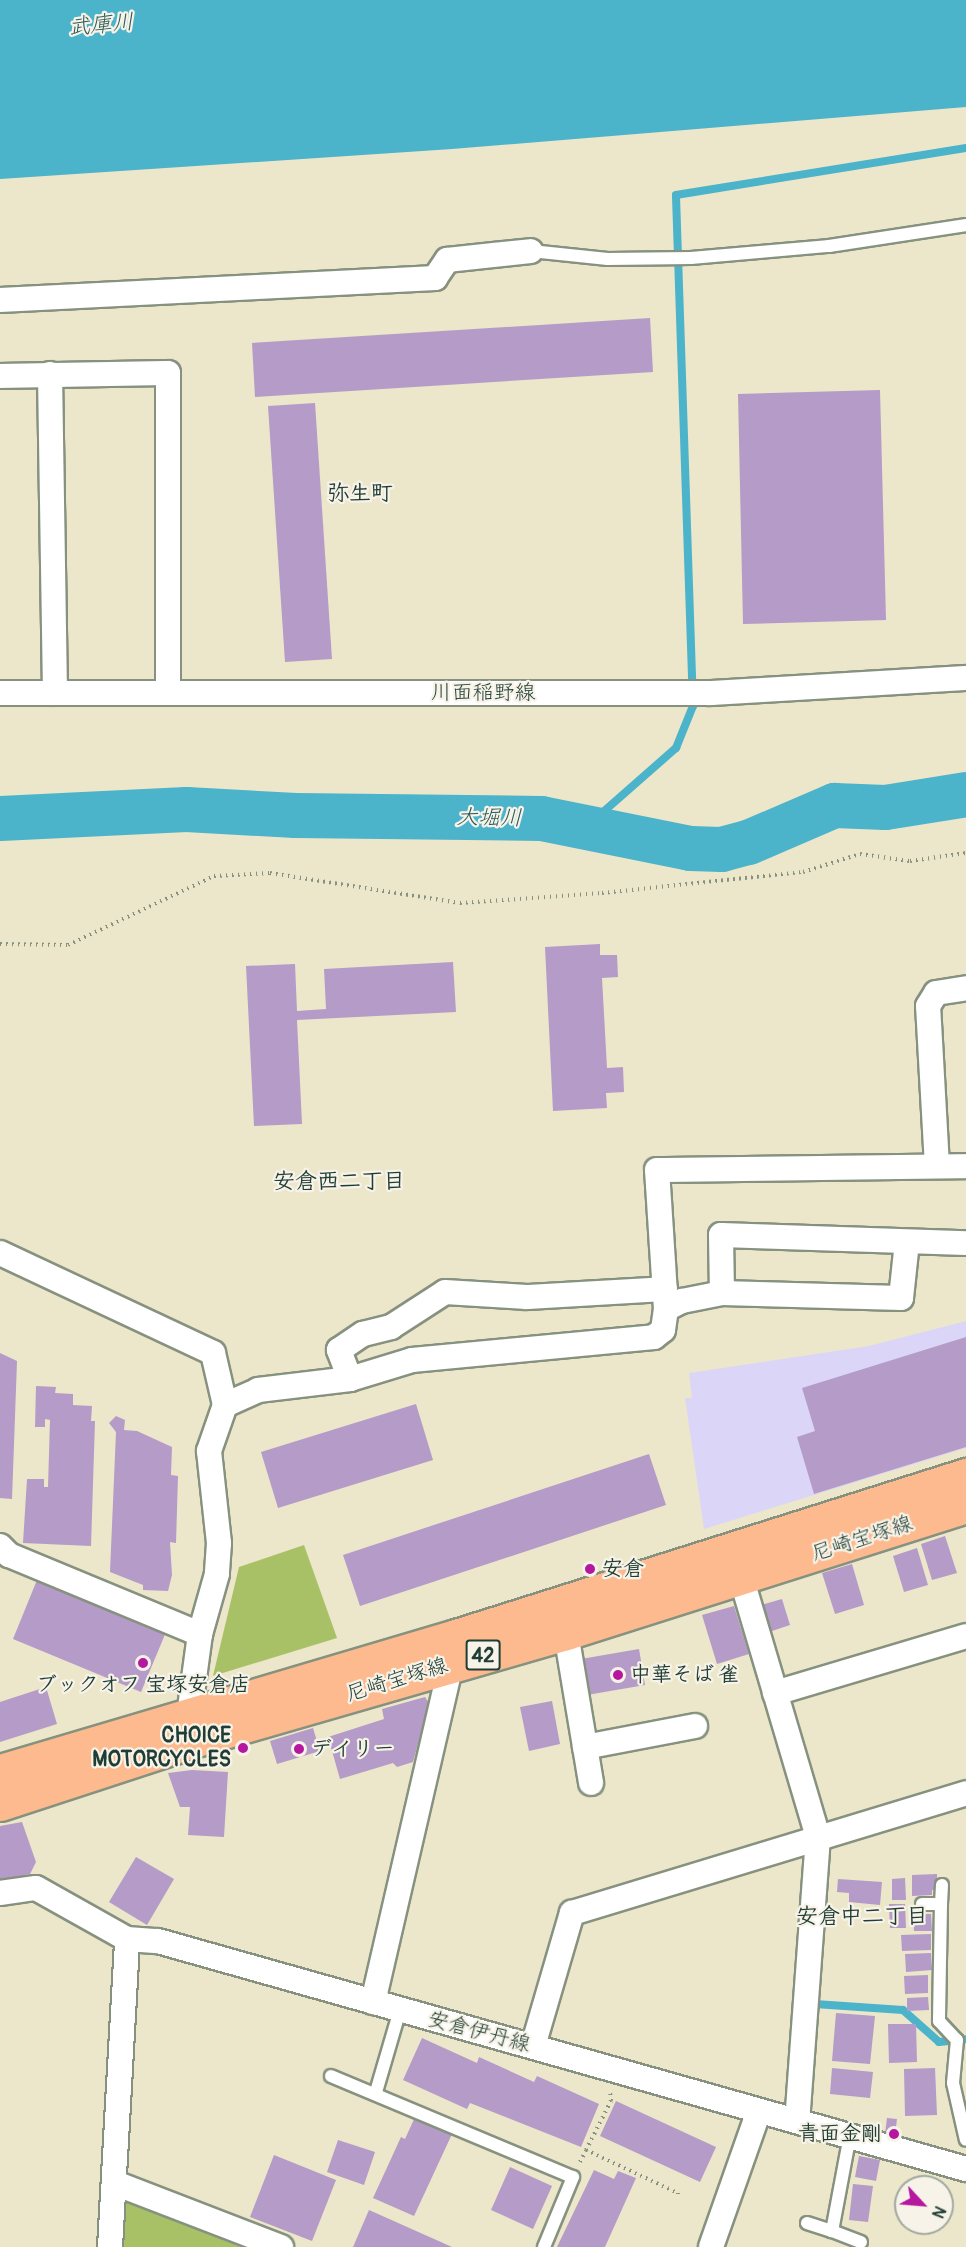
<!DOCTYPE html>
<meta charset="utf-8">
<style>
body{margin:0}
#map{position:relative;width:966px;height:2247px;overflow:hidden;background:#ece6ca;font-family:Pangolin,"Klee One",sans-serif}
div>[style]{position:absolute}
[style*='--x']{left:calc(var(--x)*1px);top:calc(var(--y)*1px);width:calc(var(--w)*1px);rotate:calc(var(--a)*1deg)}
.built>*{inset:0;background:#dbd6f7}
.green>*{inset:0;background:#a9c166}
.water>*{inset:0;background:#4bb3ca}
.stream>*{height:8px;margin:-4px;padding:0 4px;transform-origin:4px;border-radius:4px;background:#4bb3ca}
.river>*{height:45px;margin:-22.5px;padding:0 22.5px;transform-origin:22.5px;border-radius:22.5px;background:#4bb3ca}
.building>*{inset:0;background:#b49bc8}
.path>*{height:4px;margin-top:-2px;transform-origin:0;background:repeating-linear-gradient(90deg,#86927f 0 1.5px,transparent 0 6px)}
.roads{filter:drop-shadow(2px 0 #86927f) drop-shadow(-2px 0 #86927f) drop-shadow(0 2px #86927f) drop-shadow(0 -2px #86927f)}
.service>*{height:12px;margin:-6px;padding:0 6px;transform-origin:6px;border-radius:6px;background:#fff}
.minor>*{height:24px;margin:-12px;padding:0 12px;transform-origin:12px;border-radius:12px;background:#fff}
.primary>*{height:33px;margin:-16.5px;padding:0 16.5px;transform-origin:16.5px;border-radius:16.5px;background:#fcba8e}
.dots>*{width:16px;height:16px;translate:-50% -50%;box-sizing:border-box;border:3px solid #f7f3e8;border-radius:50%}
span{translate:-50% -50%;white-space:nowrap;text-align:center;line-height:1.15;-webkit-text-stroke:4.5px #f7f3e8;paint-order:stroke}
.shield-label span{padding:2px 4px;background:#f7f3e8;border:2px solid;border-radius:4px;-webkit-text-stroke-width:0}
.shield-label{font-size:20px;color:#1f3d34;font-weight:700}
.street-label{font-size:21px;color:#1f3d34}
.poi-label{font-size:21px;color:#1f3d34;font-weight:700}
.left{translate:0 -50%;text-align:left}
.right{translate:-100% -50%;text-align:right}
.water-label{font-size:22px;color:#2a5a5a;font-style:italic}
.neighbourhood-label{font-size:22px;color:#1f3d34;font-weight:700}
.north{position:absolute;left:894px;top:2175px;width:60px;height:60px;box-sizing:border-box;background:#f7f3e8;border:2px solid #a1aaa0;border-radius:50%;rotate:116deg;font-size:16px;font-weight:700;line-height:24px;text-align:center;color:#1f3d34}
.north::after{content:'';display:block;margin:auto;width:21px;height:27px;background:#b5179e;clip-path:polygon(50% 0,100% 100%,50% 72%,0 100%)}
</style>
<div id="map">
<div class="built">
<i style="clip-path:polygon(966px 1321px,966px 1448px,704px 1529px,685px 1398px,692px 1398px,689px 1373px,869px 1346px)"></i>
</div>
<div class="green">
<i style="clip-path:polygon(304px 1545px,337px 1638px,213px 1676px,239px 1567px)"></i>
<i style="clip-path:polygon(128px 2202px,241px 2247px,118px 2247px,119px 2209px)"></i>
</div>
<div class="water">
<i style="clip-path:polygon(0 0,966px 0,966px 107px,452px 149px,0 179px)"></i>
</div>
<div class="stream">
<i style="--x:586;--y:827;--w:120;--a:-41.3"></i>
<i style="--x:676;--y:748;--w:45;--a:-68"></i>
<i style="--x:693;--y:706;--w:511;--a:-91.91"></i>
<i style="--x:676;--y:195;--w:294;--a:-9.2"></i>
<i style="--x:815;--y:2004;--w:88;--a:3.9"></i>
<i style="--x:903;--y:2010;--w:48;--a:41.6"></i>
<i style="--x:939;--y:2042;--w:27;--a:-6"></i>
</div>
<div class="river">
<i style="--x:0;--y:818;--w:186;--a:-2.8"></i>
<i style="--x:186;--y:809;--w:109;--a:3.2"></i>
<i style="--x:295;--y:815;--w:246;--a:0.7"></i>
<i style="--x:541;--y:818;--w:152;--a:11.4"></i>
<i style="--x:690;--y:848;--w:31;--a:2"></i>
<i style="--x:721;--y:849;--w:28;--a:-15"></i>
<i style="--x:748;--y:842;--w:94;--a:-23.3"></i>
<i style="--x:834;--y:805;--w:51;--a:2.2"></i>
<i style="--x:885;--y:807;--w:82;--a:-9.1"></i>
</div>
<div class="building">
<i style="clip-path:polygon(650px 318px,653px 372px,255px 397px,252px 343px)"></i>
<i style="clip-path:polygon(880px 390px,886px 620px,743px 624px,738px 394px)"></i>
<i style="clip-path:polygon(315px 403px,332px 659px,285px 662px,268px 406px)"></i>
<i style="clip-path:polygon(600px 944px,600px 955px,617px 955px,618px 977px,602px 978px,607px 1068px,623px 1067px,624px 1092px,606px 1093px,607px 1108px,553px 1111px,545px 947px)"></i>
<i style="clip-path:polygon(453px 962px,456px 1012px,297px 1020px,302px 1124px,254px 1126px,246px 966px,295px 964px,297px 1011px,326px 1009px,324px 969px)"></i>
<i style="clip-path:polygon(966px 1337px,966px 1447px,814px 1494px,797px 1437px,815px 1431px,802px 1388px)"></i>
<i style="clip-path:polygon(0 1353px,17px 1361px,12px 1499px,0 1498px)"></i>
<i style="clip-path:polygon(36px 1386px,56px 1387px,55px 1393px,73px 1394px,73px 1405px,92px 1406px,91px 1421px,95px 1421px,91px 1546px,23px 1543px,27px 1479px,44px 1479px,44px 1487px,48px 1487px,50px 1420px,45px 1419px,45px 1427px,35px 1427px)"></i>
<i style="clip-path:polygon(416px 1404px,433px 1460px,278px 1508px,261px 1452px)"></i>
<i style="clip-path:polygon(116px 1416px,125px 1420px,124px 1430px,137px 1431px,172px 1447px,171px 1475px,178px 1476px,176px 1543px,170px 1542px,172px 1575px,168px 1591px,143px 1590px,143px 1585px,110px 1572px,116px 1432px,109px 1423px)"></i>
<i style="clip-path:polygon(649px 1454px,666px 1505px,360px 1606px,343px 1555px)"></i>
<i style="clip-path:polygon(945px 1536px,957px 1573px,932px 1580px,921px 1544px)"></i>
<i style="clip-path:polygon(917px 1548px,928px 1585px,904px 1592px,893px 1556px)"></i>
<i style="clip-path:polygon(852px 1564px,864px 1605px,835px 1614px,822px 1573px)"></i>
<i style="clip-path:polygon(37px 1580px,166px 1632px,141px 1692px,13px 1639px)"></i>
<i style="clip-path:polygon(782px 1599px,790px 1625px,769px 1632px,761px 1605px)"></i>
<i style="clip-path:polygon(734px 1606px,749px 1654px,717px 1664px,702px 1615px)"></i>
<i style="clip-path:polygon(639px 1649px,645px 1685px,587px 1695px,581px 1659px)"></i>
<i style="clip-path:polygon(46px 1687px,57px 1724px,0 1742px,0 1702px)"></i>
<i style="clip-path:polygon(425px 1697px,429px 1703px,413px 1762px,397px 1767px,393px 1763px,340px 1779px,328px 1737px,384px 1719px,382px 1709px)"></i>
<i style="clip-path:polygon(552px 1701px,560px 1744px,529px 1751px,520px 1707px)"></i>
<i style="clip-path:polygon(313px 1728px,320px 1751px,277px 1764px,270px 1741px)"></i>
<i style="clip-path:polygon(192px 1770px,228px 1772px,224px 1837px,188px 1835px,190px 1807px,180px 1807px,168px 1773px)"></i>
<i style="clip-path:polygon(22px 1822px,36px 1862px,30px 1874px,0 1881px,0 1826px)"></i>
<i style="clip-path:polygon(136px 1857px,174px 1879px,147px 1925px,109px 1902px)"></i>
<i style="clip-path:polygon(937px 1874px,937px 1890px,932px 1890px,932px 1895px,912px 1896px,912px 1875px)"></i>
<i style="clip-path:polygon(905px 1878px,906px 1900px,892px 1900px,892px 1879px)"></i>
<i style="clip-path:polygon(838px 1879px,882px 1882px,880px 1905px,849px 1902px,849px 1893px,837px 1892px)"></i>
<i style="clip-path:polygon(889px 1904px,905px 1904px,906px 1928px,890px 1928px)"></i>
<i style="clip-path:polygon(913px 1914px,931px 1914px,932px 1931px,914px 1931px)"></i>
<i style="clip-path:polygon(931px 1934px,931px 1950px,902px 1951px,901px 1935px)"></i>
<i style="clip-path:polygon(931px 1953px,932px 1970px,906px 1972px,905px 1954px)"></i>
<i style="clip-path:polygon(928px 1975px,928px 1993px,905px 1994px,904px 1976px)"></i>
<i style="clip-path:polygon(928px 1997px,929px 2010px,907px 2011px,907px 1998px)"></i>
<i style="clip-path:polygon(836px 2013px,875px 2016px,870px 2064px,832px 2061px)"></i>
<i style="clip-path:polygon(888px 2024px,916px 2024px,917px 2062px,889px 2063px)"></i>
<i style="clip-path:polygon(422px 2038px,477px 2063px,479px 2057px,534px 2082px,537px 2076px,599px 2104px,581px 2147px,470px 2103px,467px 2109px,403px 2080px)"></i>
<i style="clip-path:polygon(832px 2068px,873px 2072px,870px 2098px,830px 2094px)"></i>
<i style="clip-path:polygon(935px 2068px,937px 2115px,905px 2116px,904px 2069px)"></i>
<i style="clip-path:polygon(616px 2101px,716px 2147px,700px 2182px,600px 2136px)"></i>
<i style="clip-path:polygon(415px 2117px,452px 2134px,414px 2216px,373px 2198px,401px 2137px,405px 2139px)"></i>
<i style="clip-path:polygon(887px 2118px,897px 2119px,895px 2135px,885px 2134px)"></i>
<i style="clip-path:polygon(338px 2140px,375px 2152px,364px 2185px,327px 2172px)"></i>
<i style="clip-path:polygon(274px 2155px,336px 2180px,312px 2241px,250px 2217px)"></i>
<i style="clip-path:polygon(859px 2156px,880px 2160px,876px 2181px,855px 2177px)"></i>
<i style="clip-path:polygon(510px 2167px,552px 2186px,533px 2229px,491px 2210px)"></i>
<i style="clip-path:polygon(594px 2170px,614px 2179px,618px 2171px,636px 2178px,605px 2247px,557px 2247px)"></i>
<i style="clip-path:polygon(853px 2184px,873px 2186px,868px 2222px,849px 2220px)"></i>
<i style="clip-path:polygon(369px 2210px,452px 2247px,353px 2247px)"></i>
</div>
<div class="path">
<i style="--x:0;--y:944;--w:68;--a:0.8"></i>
<i style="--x:68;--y:945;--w:161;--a:-25.3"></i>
<i style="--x:214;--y:876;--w:56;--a:-3.1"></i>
<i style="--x:270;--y:873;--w:192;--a:9"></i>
<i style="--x:460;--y:903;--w:142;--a:-4"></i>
<i style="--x:602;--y:893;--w:202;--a:-6"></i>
<i style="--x:803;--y:872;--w:60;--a:-17.5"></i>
<i style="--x:860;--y:854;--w:50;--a:8"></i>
<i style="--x:910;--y:861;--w:57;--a:-8.1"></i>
<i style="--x:586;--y:2150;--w:55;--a:-63"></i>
<i style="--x:611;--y:2101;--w:9;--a:-96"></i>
<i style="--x:580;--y:2162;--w:13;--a:-63"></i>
<i style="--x:586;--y:2150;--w:102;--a:25.1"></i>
<i style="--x:678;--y:2193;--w:5;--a:90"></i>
</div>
<div class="roads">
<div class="service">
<i style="--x:531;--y:251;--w:77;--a:5.9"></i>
<i style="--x:608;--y:259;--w:83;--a:-0.7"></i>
<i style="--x:691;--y:258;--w:139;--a:-5"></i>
<i style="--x:829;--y:246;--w:139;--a:-8.7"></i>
<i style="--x:922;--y:1904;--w:19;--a:0"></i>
<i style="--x:941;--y:1904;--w:117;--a:91"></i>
<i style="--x:939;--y:2021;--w:26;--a:47"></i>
<i style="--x:957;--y:2040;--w:43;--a:95.3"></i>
<i style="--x:953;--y:2083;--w:58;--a:77.2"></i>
<i style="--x:941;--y:1904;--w:19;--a:-87"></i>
<i style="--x:331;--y:2076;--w:262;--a:22.7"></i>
<i style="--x:573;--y:2177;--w:76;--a:112.5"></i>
<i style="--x:376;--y:2092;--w:85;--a:-73.7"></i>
<i style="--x:850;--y:2135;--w:98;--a:100.6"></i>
<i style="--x:832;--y:2231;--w:31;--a:21"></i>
<i style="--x:807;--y:2223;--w:26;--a:18"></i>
</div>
<div class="minor">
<i style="--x:0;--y:300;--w:436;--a:-2.9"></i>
<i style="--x:435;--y:278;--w:22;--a:-56"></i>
<i style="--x:447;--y:260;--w:84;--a:-6.1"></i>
<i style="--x:50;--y:374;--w:319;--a:89.1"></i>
<i style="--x:0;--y:376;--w:168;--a:-1"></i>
<i style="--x:168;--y:373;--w:319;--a:90"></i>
<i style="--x:0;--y:693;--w:711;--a:0"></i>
<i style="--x:711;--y:693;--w:255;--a:-3.4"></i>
<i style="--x:937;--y:1166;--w:160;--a:-93.2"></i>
<i style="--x:928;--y:1006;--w:15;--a:-58"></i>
<i style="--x:936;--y:993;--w:30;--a:-9"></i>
<i style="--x:0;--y:1253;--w:235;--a:25.1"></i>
<i style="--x:213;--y:1353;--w:53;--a:77"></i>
<i style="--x:225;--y:1405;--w:49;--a:109.2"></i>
<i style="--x:209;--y:1451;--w:93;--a:83.8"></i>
<i style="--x:219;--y:1543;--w:31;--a:94"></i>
<i style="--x:217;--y:1574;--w:62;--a:105.8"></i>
<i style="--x:200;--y:1634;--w:82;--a:97.7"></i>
<i style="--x:189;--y:1715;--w:13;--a:67"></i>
<i style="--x:722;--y:1293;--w:179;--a:1.6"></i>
<i style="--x:901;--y:1298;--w:56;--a:-83.9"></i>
<i style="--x:666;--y:1309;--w:18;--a:-27"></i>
<i style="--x:682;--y:1301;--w:41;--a:-11.3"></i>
<i style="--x:722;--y:1293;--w:58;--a:-91"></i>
<i style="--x:721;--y:1235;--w:245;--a:1.9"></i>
<i style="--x:350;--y:1379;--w:65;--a:-17"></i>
<i style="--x:412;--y:1360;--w:243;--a:-5.4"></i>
<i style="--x:654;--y:1337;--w:11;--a:-38"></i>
<i style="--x:663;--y:1330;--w:21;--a:-82"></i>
<i style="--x:666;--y:1309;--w:139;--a:-93.7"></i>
<i style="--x:657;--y:1170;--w:309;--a:-0.7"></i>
<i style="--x:225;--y:1405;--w:36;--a:-24"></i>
<i style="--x:258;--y:1390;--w:93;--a:-6.8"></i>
<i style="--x:350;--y:1379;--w:31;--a:-111"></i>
<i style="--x:339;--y:1350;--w:29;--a:-34"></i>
<i style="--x:363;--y:1334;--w:29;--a:-14"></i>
<i style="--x:391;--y:1327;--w:64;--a:-32.9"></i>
<i style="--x:445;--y:1292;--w:82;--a:3.5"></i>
<i style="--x:527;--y:1297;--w:138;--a:-3.3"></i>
<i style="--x:0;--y:1546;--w:13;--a:45"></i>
<i style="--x:9;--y:1555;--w:207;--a:22.5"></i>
<i style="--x:741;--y:1577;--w:271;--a:73.5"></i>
<i style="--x:818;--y:1837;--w:284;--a:94.2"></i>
<i style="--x:566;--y:1633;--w:152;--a:80.5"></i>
<i style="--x:775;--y:1693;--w:199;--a:-16.6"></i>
<i style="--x:585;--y:1747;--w:112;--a:-10.8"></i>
<i style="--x:0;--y:1893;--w:36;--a:-8"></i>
<i style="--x:36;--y:1888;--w:104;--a:29.3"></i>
<i style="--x:127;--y:1939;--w:31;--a:4"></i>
<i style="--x:158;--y:1941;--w:840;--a:15.76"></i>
<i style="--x:373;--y:2002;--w:347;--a:-77"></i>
<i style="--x:533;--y:2046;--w:139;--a:-73.7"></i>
<i style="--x:572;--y:1913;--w:412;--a:-16.9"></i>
<i style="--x:115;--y:2183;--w:178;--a:21.1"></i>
<i style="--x:110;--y:2247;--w:308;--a:-86.8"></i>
<i style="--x:711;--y:2247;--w:144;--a:-70.6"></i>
</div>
<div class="primary">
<i style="--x:0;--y:1771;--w:476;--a:-16.5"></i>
<i style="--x:456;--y:1636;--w:535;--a:-17.52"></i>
<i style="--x:0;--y:1804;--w:209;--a:-18.1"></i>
<i style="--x:199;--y:1739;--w:382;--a:-16.1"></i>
<i style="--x:566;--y:1633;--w:420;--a:-17.6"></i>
</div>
</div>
<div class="dots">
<i style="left:590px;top:1569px;background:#b5179e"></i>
<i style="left:143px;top:1663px;background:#b5179e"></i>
<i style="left:618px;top:1675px;background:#b5179e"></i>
<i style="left:243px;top:1748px;background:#b5179e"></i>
<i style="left:299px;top:1749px;background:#b5179e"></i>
<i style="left:894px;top:2134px;background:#b5179e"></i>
</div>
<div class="shield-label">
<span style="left:483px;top:1655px">42</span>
</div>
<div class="street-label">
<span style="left:483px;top:693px">川面稲野線</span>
<span style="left:862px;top:1539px;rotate:-18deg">尼崎宝塚線</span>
<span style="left:397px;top:1680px;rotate:-17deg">尼崎宝塚線</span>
<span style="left:479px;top:2032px;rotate:15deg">安倉伊丹線</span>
</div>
<div class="poi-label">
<span class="left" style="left:602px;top:1569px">安倉</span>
<span class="left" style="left:630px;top:1675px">中華そば 雀</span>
<span style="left:143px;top:1685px">ブックオフ 宝塚安倉店</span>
<span class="right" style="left:231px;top:1748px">CHOICE<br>MOTORCYCLES</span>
<span class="left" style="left:311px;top:1749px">デイリー</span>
<span class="right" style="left:882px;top:2134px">青面金剛</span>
</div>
<div class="water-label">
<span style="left:101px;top:25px;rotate:-5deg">武庫川</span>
<span style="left:489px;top:818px;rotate:1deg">大堀川</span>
</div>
<div class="neighbourhood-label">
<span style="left:360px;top:494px">弥生町</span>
<span style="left:339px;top:1182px">安倉西二丁目</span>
<span style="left:862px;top:1917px">安倉中二丁目</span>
</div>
<div class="north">N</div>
</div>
